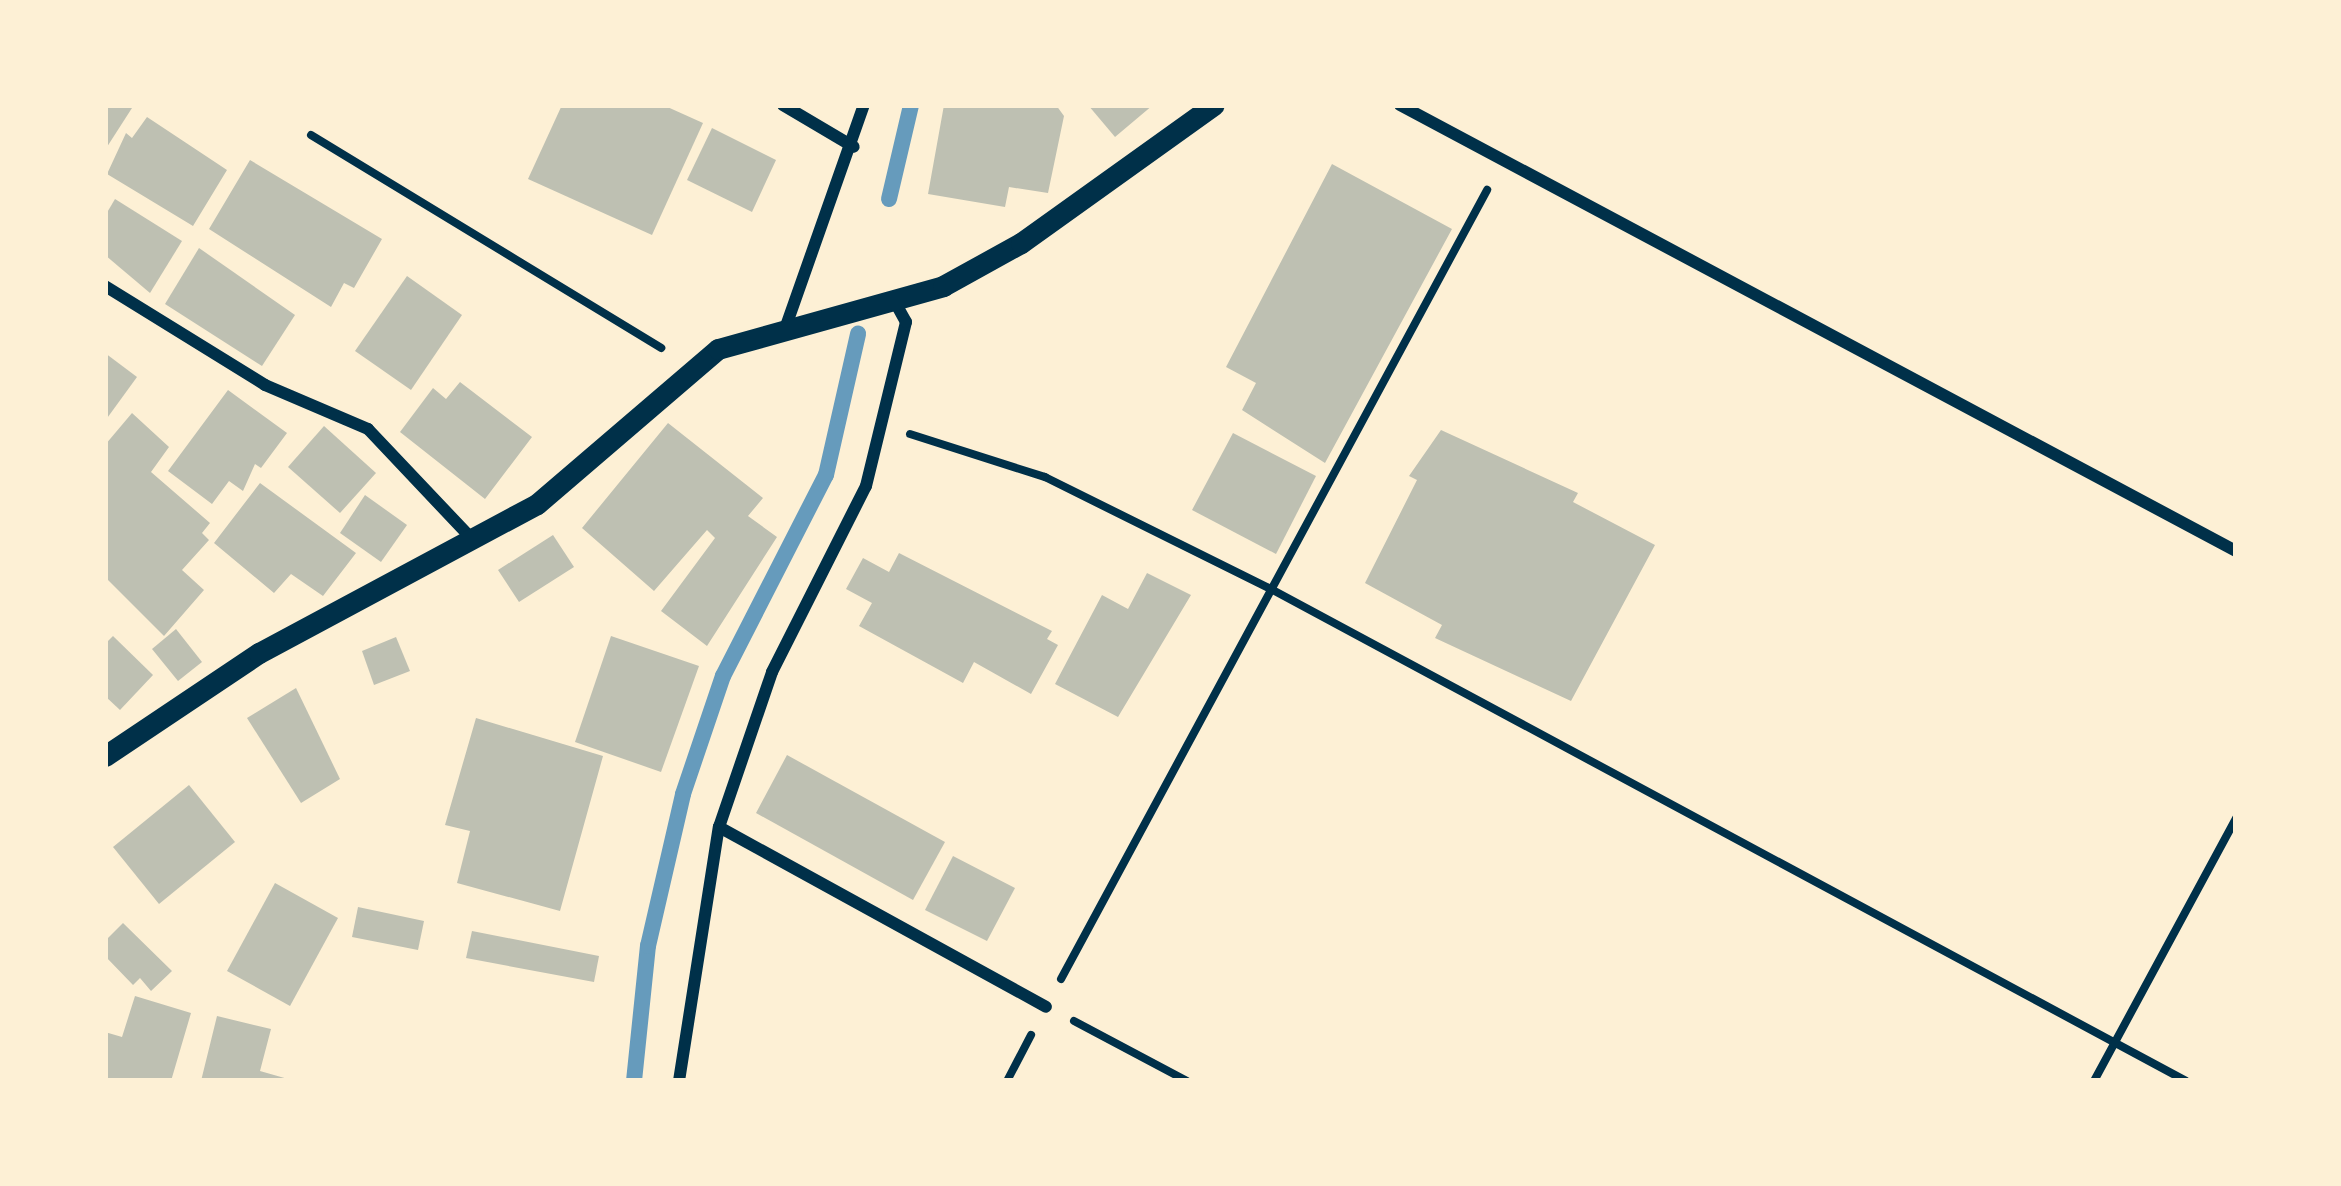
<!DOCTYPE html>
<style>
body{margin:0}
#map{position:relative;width:2341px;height:1186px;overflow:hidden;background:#fdf0d5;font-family:"Varela Round",sans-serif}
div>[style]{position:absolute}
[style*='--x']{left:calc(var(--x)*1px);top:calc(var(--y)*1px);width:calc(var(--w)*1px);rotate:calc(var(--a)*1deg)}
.stream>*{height:16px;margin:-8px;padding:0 8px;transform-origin:8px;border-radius:8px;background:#669bbc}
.building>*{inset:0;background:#bec0b2}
.path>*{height:8px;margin:-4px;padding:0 4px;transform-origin:4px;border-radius:4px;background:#003049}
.minor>*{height:12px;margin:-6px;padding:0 6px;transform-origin:6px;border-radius:6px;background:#003049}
.tertiary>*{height:21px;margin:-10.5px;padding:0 10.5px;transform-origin:10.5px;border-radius:10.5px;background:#003049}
span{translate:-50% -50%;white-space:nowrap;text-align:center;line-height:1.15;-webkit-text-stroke:12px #fdf0d5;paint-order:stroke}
.frame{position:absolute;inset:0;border:108px solid #fdf0d5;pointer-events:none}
</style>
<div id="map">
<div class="stream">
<i style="--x:889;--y:199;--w:97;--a:-76.8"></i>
<i style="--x:634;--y:1081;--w:136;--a:-84.1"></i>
<i style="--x:648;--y:946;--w:156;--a:-77"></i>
<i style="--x:683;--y:794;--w:125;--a:-71.3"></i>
<i style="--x:723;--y:676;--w:226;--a:-62.9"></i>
<i style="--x:826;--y:475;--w:145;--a:-77.2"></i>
</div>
<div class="building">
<i style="clip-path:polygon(105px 105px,132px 108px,105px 150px)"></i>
<i style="clip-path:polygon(562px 105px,663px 105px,703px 123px,652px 235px,528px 179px)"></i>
<i style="clip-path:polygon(944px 105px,1056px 105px,1064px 116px,1048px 193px,1009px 187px,1005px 207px,928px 194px)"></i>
<i style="clip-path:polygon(1088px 105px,1153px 105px,1115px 137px)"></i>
<i style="clip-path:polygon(147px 117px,227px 170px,193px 226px,107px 174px,126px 133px,132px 138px)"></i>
<i style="clip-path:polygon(712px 128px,776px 160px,752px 212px,687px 180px)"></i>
<i style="clip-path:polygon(250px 160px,382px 239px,354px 288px,344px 283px,331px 307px,209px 229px)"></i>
<i style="clip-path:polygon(1332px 164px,1452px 229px,1325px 463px,1242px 410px,1256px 383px,1226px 367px)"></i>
<i style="clip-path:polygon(115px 199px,182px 241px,150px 293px,105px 255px,105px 216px)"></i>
<i style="clip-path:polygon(199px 248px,295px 315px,262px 366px,165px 304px)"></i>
<i style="clip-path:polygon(407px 276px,462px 315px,411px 390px,355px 351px)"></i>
<i style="clip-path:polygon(105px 353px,137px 377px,105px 421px)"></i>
<i style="clip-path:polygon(460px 382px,532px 437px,485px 499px,400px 432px,433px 388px,446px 399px)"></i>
<i style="clip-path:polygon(228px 390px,287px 433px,261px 468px,255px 464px,243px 491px,229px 481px,212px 504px,168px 471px)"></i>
<i style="clip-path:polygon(132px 413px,169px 447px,151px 472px,210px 523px,202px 533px,209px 540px,182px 570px,204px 590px,164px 636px,105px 577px,105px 445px)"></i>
<i style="clip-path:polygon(668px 423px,763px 498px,748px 516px,777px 537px,707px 646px,661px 611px,715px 538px,707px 530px,654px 591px,582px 528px)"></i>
<i style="clip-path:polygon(324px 426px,376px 473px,340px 513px,288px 467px)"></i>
<i style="clip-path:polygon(1441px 430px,1578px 493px,1573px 502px,1655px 545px,1571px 701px,1435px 638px,1442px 625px,1365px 583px,1417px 480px,1409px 476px)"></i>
<i style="clip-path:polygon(1233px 433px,1316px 476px,1276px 554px,1192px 510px)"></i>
<i style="clip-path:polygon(260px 483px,356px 553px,323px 596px,291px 574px,274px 593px,214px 543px)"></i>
<i style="clip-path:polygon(365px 495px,407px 525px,381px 562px,340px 533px)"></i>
<i style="clip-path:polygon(553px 535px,574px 567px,519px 602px,498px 570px)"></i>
<i style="clip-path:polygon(899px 553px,1052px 631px,1047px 639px,1058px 645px,1031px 694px,974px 662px,963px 683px,859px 626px,872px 603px,846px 589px,863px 558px,889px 572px)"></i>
<i style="clip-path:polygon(1147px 573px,1191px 595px,1118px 717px,1055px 684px,1102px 595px,1128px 609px)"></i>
<i style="clip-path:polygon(176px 629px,202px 662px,178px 681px,152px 649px)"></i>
<i style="clip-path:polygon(113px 636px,153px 675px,120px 710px,105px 696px,105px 644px)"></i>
<i style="clip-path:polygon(611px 636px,699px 666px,661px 772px,575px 742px)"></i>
<i style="clip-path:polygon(396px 637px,410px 671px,374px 685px,362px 651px)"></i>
<i style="clip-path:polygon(296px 688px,340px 779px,301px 803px,247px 718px)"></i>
<i style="clip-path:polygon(476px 718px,603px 756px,560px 911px,457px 883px,470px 831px,445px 825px)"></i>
<i style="clip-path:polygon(787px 755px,945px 842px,913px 900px,756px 813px)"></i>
<i style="clip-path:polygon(189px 785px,235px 842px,159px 904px,113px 847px)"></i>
<i style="clip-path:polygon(953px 856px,1015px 888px,987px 941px,925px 910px)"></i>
<i style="clip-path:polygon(275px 883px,338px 918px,290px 1006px,227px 971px)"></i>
<i style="clip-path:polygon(358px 907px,424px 921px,418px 950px,352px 937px)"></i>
<i style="clip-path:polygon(123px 923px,172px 971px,151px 991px,140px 978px,133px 985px,105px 956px,105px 941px)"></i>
<i style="clip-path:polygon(472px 931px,599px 956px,594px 982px,466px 958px)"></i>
<i style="clip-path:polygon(135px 996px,191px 1013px,171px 1081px,105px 1081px,105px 1032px,122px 1037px)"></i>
<i style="clip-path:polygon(217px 1016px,271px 1029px,260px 1071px,295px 1081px,201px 1081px)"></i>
</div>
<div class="path">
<i style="--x:311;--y:135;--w:410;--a:31.3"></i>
<i style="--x:910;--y:434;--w:142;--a:17.7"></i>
<i style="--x:1045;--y:477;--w:250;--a:26.4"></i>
<i style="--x:1269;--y:588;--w:1041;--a:28.26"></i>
<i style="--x:1061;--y:979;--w:897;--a:-61.63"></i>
<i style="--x:1074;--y:1021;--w:128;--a:28"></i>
<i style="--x:1007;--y:1081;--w:52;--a:-62.4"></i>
<i style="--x:2094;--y:1081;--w:299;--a:-61.6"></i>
</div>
<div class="minor">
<i style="--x:783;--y:105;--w:82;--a:30.6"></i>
<i style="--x:1400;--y:105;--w:948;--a:28.08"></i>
<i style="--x:105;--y:286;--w:188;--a:31.7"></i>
<i style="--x:265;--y:385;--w:112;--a:23.1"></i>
<i style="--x:368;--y:429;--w:153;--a:46.6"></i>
<i style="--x:786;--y:326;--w:234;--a:-70.6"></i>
<i style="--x:719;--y:827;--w:373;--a:28.8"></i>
<i style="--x:679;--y:1081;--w:257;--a:-81.1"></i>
<i style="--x:719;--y:827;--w:164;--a:-71.1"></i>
<i style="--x:772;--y:672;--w:208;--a:-63.2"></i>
<i style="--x:866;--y:486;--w:169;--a:-76.3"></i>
<i style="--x:906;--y:322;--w:21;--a:-119"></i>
</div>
<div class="tertiary">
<i style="--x:105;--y:756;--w:185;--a:-33.8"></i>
<i style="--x:259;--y:653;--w:315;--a:-28.2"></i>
<i style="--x:537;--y:504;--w:238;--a:-40.6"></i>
<i style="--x:718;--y:349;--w:234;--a:-15.6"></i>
<i style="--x:943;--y:286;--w:89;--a:-28.9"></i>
<i style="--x:1021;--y:243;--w:237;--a:-35.6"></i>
</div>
<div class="frame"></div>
</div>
